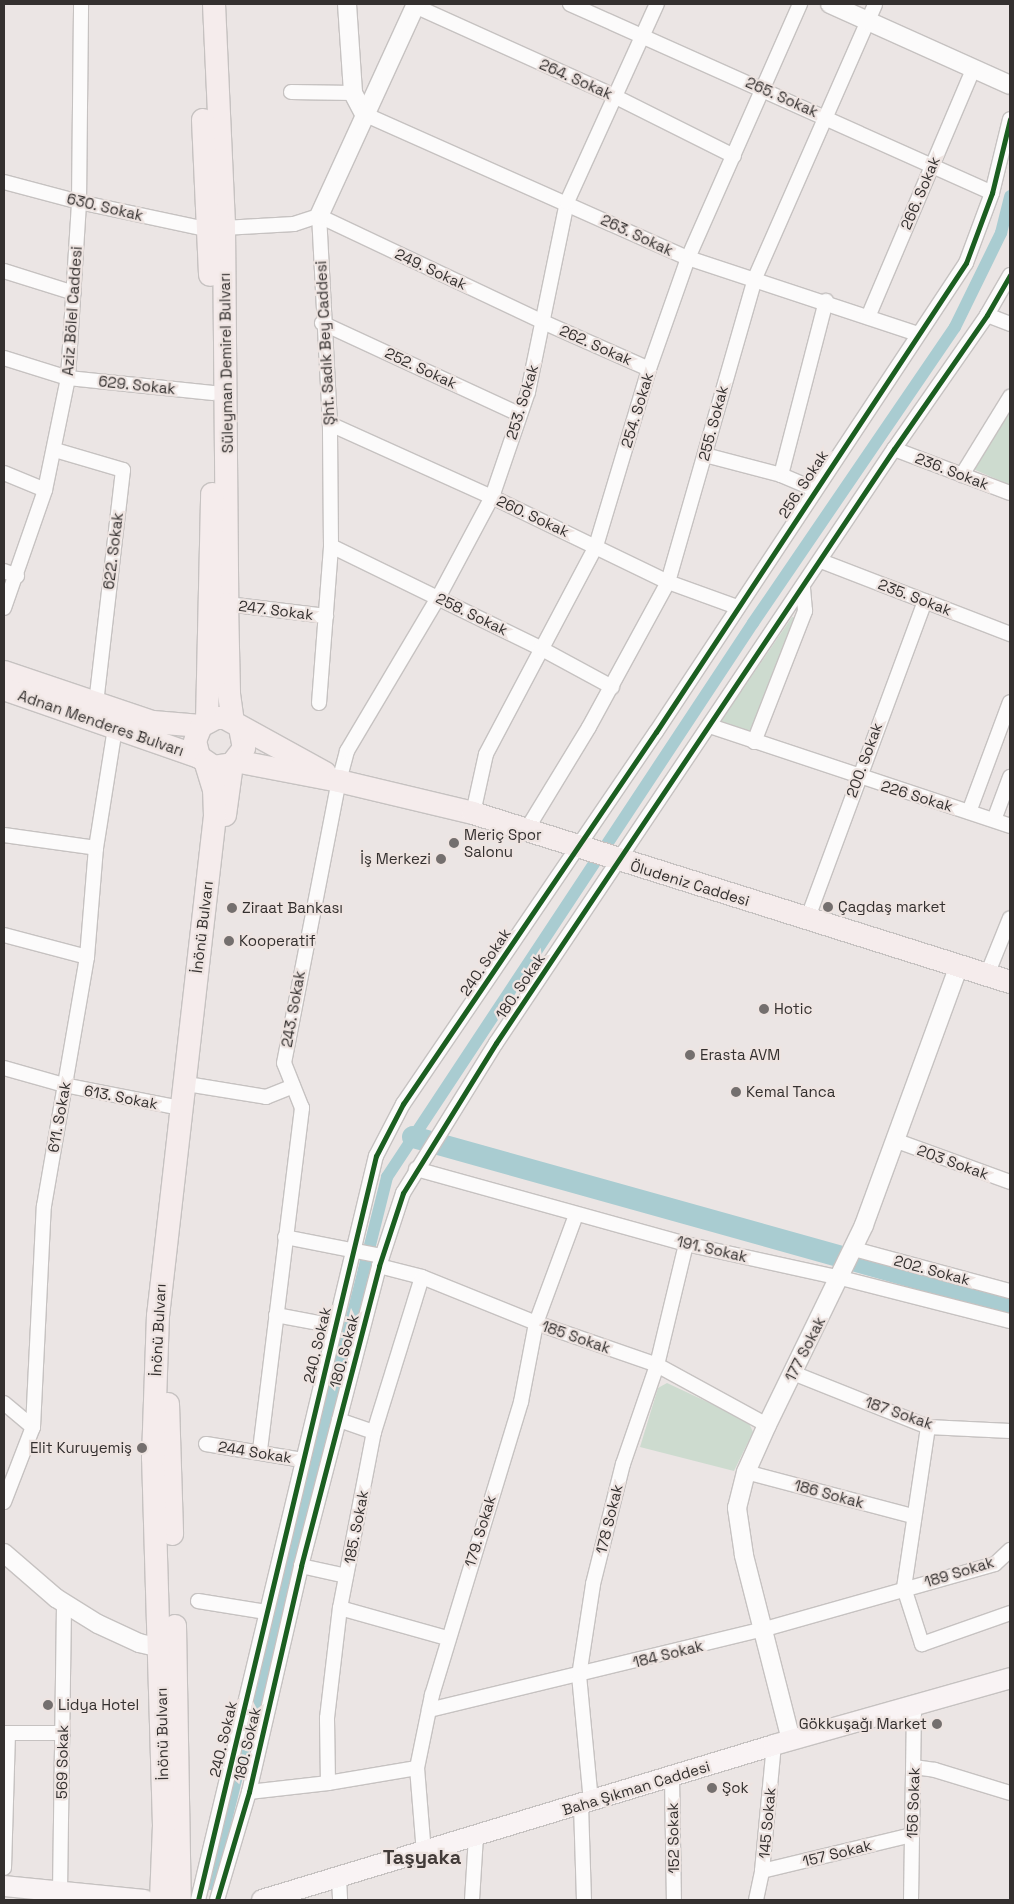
<!DOCTYPE html>
<meta charset="utf-8">
<style>
body{margin:0}
#map{position:relative;width:1014px;height:1904px;overflow:hidden;background:#ebe5e4;font-family:"Space Grotesk",sans-serif}
div>[style]{position:absolute}
[style*='--x']{left:calc(var(--x)*1px);top:calc(var(--y)*1px);width:calc(var(--w)*1px);rotate:calc(var(--a)*1deg)}
.green>*{inset:0;background:#cddbcf}
.canal>*{height:12px;margin:-6px;padding:0 6px;transform-origin:6px;border-radius:6px;background:#a9ccd1}
.river>*{height:22px;margin:-11px;padding:0 11px;transform-origin:11px;border-radius:11px;background:#a9ccd1}
.roads{filter:drop-shadow(1px 0 #c6c2c1) drop-shadow(-1px 0 #c6c2c1) drop-shadow(0 1px #c6c2c1) drop-shadow(0 -1px #c6c2c1)}
.minor>*{height:14px;margin:-7px;padding:0 7px;transform-origin:7px;border-radius:7px;background:#fcfbfb}
.tertiary>*{height:18px;margin:-9px;padding:0 9px;transform-origin:9px;border-radius:9px;background:#fcfbfb}
.secondary>*{height:20px;margin:-10px;padding:0 10px;transform-origin:10px;border-radius:10px;background:#f9f3f4}
.primary>*{height:22px;margin:-11px;padding:0 11px;transform-origin:11px;border-radius:11px;background:#f5ecec}
.cycleway>*{height:5px;margin:-2.5px;padding:0 2.5px;transform-origin:2.5px;border-radius:2.5px;background:#1b5e20}
.dots>*{width:14px;height:14px;translate:-50% -50%;box-sizing:border-box;border:2px solid #eee4e1;border-radius:50%}
span{translate:-50% -50%;white-space:nowrap;text-align:center;line-height:1.15;-webkit-text-stroke:4.5px #eee4e1;paint-order:stroke}
.street-label{font-size:15px;color:#34302f}
.poi-label{font-size:15px;color:#34302f}
.left{translate:0 -50%;text-align:left}
.right{translate:-100% -50%;text-align:right}
.district-label{font-size:20px;color:#423b39;font-weight:700}
.frame{position:absolute;inset:0;border:5px solid #34302f;pointer-events:none}
</style>
<div id="map">
<div class="green">
<i style="clip-path:polygon(1010px 404px,1010px 485px,973px 469px)"></i>
<i style="clip-path:polygon(792px 617px,796px 618px,749px 734px,719px 724px)"></i>
<i style="clip-path:polygon(667px 1383px,748px 1421px,753px 1432px,734px 1471px,640px 1447px,658px 1388px)"></i>
</div>
<div class="canal">
<i style="--x:210;--y:1884;--w:729;--a:-75.94"></i>
<i style="--x:387;--y:1177;--w:664;--a:-56.55"></i>
<i style="--x:753;--y:623;--w:358;--a:-55.7"></i>
<i style="--x:955;--y:327;--w:105;--a:-63.9"></i>
<i style="--x:1001;--y:233;--w:38;--a:-76"></i>
</div>
<div class="river">
<i style="--x:413;--y:1137;--w:620;--a:15.63"></i>
</div>
<div class="roads">
<div class="minor">
<i style="--x:570;--y:4;--w:462;--a:24.1"></i>
<i style="--x:415;--y:6;--w:218;--a:24.3"></i>
<i style="--x:614;--y:96;--w:134;--a:26.6"></i>
<i style="--x:291;--y:92;--w:62;--a:0.9"></i>
<i style="--x:364;--y:114;--w:355;--a:24"></i>
<i style="--x:688;--y:258;--w:242;--a:18.3"></i>
<i style="--x:4;--y:182;--w:78;--a:14.9"></i>
<i style="--x:79;--y:202;--w:130;--a:12"></i>
<i style="--x:206;--y:229;--w:88;--a:-3.3"></i>
<i style="--x:294;--y:224;--w:26;--a:-18"></i>
<i style="--x:319;--y:216;--w:248;--a:25.3"></i>
<i style="--x:543;--y:322;--w:116;--a:23.9"></i>
<i style="--x:4;--y:271;--w:73;--a:17.4"></i>
<i style="--x:987;--y:315;--w:25;--a:21"></i>
<i style="--x:868;--y:317;--w:268;--a:-67"></i>
<i style="--x:322;--y:323;--w:217;--a:24.8"></i>
<i style="--x:4;--y:358;--w:67;--a:17.4"></i>
<i style="--x:68;--y:378;--w:146;--a:5.9"></i>
<i style="--x:330;--y:424;--w:178;--a:24.3"></i>
<i style="--x:492;--y:497;--w:195;--a:25.8"></i>
<i style="--x:668;--y:582;--w:73;--a:19.9"></i>
<i style="--x:894;--y:449;--w:124;--a:20.8"></i>
<i style="--x:55;--y:450;--w:71;--a:16.4"></i>
<i style="--x:123;--y:470;--w:236;--a:96.6"></i>
<i style="--x:705;--y:455;--w:79;--a:14.7"></i>
<i style="--x:781;--y:475;--w:36;--a:23"></i>
<i style="--x:4;--y:473;--w:44;--a:22.5"></i>
<i style="--x:781;--y:475;--w:180;--a:-75.5"></i>
<i style="--x:962;--y:475;--w:92;--a:-58.4"></i>
<i style="--x:331;--y:546;--w:233;--a:26"></i>
<i style="--x:540;--y:648;--w:82;--a:28.4"></i>
<i style="--x:821;--y:561;--w:203;--a:21.1"></i>
<i style="--x:4;--y:571;--w:14;--a:21"></i>
<i style="--x:227;--y:604;--w:100;--a:6.9"></i>
<i style="--x:4;--y:608;--w:125;--a:-70.8"></i>
<i style="--x:45;--y:490;--w:114;--a:-78.4"></i>
<i style="--x:68;--y:378;--w:176;--a:-86.4"></i>
<i style="--x:79;--y:202;--w:198;--a:-89.4"></i>
<i style="--x:319;--y:703;--w:157;--a:-85.6"></i>
<i style="--x:331;--y:546;--w:122;--a:-90.5"></i>
<i style="--x:330;--y:424;--w:208;--a:-93"></i>
<i style="--x:710;--y:726;--w:316;--a:18.4"></i>
<i style="--x:754;--y:742;--w:141;--a:-68.7"></i>
<i style="--x:805;--y:611;--w:25;--a:-95"></i>
<i style="--x:969;--y:812;--w:117;--a:-69.6"></i>
<i style="--x:473;--y:813;--w:60;--a:-77.6"></i>
<i style="--x:486;--y:754;--w:235;--a:-62.1"></i>
<i style="--x:596;--y:546;--w:185;--a:-73.3"></i>
<i style="--x:649;--y:369;--w:118;--a:-70.6"></i>
<i style="--x:688;--y:258;--w:278;--a:-66.2"></i>
<i style="--x:994;--y:820;--w:46;--a:-69.6"></i>
<i style="--x:527;--y:829;--w:119;--a:-58.7"></i>
<i style="--x:589;--y:727;--w:165;--a:-61.4"></i>
<i style="--x:668;--y:582;--w:316;--a:-74"></i>
<i style="--x:755;--y:278;--w:299;--a:-66.3"></i>
<i style="--x:4;--y:835;--w:93;--a:8"></i>
<i style="--x:807;--y:920;--w:340;--a:-69.7"></i>
<i style="--x:4;--y:935;--w:86;--a:14.8"></i>
<i style="--x:987;--y:975;--w:61;--a:-68"></i>
<i style="--x:4;--y:1068;--w:62;--a:15.8"></i>
<i style="--x:64;--y:1085;--w:118;--a:11.2"></i>
<i style="--x:193;--y:1085;--w:74;--a:9.3"></i>
<i style="--x:266;--y:1097;--w:29;--a:-22"></i>
<i style="--x:897;--y:1141;--w:120;--a:19.9"></i>
<i style="--x:416;--y:1169;--w:280;--a:15.5"></i>
<i style="--x:686;--y:1244;--w:159;--a:12.4"></i>
<i style="--x:841;--y:1278;--w:174;--a:14.3"></i>
<i style="--x:285;--y:1237;--w:99;--a:11.1"></i>
<i style="--x:854;--y:1249;--w:162;--a:15.1"></i>
<i style="--x:379;--y:1266;--w:44;--a:14.3"></i>
<i style="--x:422;--y:1277;--w:123;--a:22"></i>
<i style="--x:536;--y:1323;--w:128;--a:19.1"></i>
<i style="--x:657;--y:1365;--w:125;--a:28.6"></i>
<i style="--x:276;--y:1315;--w:59;--a:10.7"></i>
<i style="--x:793;--y:1373;--w:145;--a:21.8"></i>
<i style="--x:928;--y:1427;--w:82;--a:2.8"></i>
<i style="--x:4;--y:1403;--w:38;--a:40"></i>
<i style="--x:339;--y:1420;--w:37;--a:19"></i>
<i style="--x:928;--y:1427;--w:163;--a:98.5"></i>
<i style="--x:904;--y:1588;--w:59;--a:72.2"></i>
<i style="--x:922;--y:1644;--w:93;--a:-19.4"></i>
<i style="--x:206;--y:1444;--w:98;--a:9.4"></i>
<i style="--x:260;--y:1450;--w:345;--a:-83"></i>
<i style="--x:302;--y:1108;--w:48;--a:-111.8"></i>
<i style="--x:284;--y:1063;--w:287;--a:-79"></i>
<i style="--x:339;--y:781;--w:31;--a:-75"></i>
<i style="--x:347;--y:751;--w:178;--a:-59.3"></i>
<i style="--x:438;--y:598;--w:115;--a:-61.9"></i>
<i style="--x:492;--y:497;--w:111;--a:-71.1"></i>
<i style="--x:528;--y:392;--w:194;--a:-78.4"></i>
<i style="--x:567;--y:202;--w:217;--a:-65.6"></i>
<i style="--x:746;--y:1472;--w:173;--a:14.8"></i>
<i style="--x:4;--y:1502;--w:80;--a:-68.9"></i>
<i style="--x:33;--y:1427;--w:221;--a:-87.2"></i>
<i style="--x:44;--y:1206;--w:253;--a:-80.2"></i>
<i style="--x:87;--y:957;--w:109;--a:-85.3"></i>
<i style="--x:96;--y:848;--w:121;--a:-81"></i>
<i style="--x:301;--y:1566;--w:46;--a:12.5"></i>
<i style="--x:198;--y:1601;--w:69;--a:9.2"></i>
<i style="--x:340;--y:1608;--w:111;--a:15.7"></i>
<i style="--x:429;--y:1710;--w:346;--a:-13.6"></i>
<i style="--x:765;--y:1629;--w:239;--a:-15.8"></i>
<i style="--x:995;--y:1564;--w:21;--a:-43"></i>
<i style="--x:4;--y:1733;--w:59;--a:0"></i>
<i style="--x:914;--y:1767;--w:21;--a:8"></i>
<i style="--x:935;--y:1770;--w:78;--a:17"></i>
<i style="--x:672;--y:1777;--w:123;--a:89.1"></i>
<i style="--x:328;--y:1783;--w:65;--a:-90.9"></i>
<i style="--x:327;--y:1718;--w:111;--a:-83.3"></i>
<i style="--x:340;--y:1608;--w:179;--a:-79.1"></i>
<i style="--x:374;--y:1432;--w:162;--a:-72.8"></i>
<i style="--x:249;--y:1792;--w:80;--a:-6.5"></i>
<i style="--x:328;--y:1783;--w:90;--a:-9.6"></i>
<i style="--x:591;--y:1802;--w:127;--a:-95.4"></i>
<i style="--x:579;--y:1676;--w:93;--a:-81.3"></i>
<i style="--x:593;--y:1584;--w:124;--a:-76"></i>
<i style="--x:623;--y:1464;--w:105;--a:-71"></i>
<i style="--x:657;--y:1365;--w:124;--a:-76.5"></i>
<i style="--x:581;--y:1805;--w:95;--a:88.2"></i>
<i style="--x:424;--y:1853;--w:85;--a:-94.7"></i>
<i style="--x:417;--y:1768;--w:75;--a:-78.4"></i>
<i style="--x:432;--y:1695;--w:306;--a:-73.1"></i>
<i style="--x:521;--y:1402;--w:80;--a:-79.2"></i>
<i style="--x:536;--y:1323;--w:115;--a:-69.7"></i>
<i style="--x:4;--y:1868;--w:135;--a:-88.3"></i>
<i style="--x:762;--y:1871;--w:154;--a:-13.5"></i>
<i style="--x:339;--y:1879;--w:21;--a:87"></i>
<i style="--x:60;--y:1892;--w:289;--a:-89.2"></i>
<i style="--x:198;--y:1900;--w:765;--a:-76.55"></i>
<i style="--x:376;--y:1156;--w:59;--a:-62.6"></i>
<i style="--x:403;--y:1104;--w:450;--a:-55.8"></i>
<i style="--x:656;--y:732;--w:562;--a:-56.54"></i>
<i style="--x:966;--y:263;--w:75;--a:-69.6"></i>
<i style="--x:992;--y:193;--w:76;--a:-76.3"></i>
<i style="--x:217;--y:1900;--w:113;--a:-73.5"></i>
<i style="--x:249;--y:1792;--w:232;--a:-77"></i>
<i style="--x:301;--y:1566;--w:310;--a:-75.4"></i>
<i style="--x:379;--y:1266;--w:77;--a:-71.8"></i>
<i style="--x:403;--y:1193;--w:176;--a:-58.2"></i>
<i style="--x:496;--y:1043;--w:715;--a:-56.18"></i>
<i style="--x:894;--y:449;--w:163;--a:-55.2"></i>
<i style="--x:987;--y:315;--w:46;--a:-60.1"></i>
<i style="--x:472;--y:1900;--w:64;--a:-86.4"></i>
<i style="--x:756;--y:1900;--w:30;--a:-78"></i>
<i style="--x:762;--y:1871;--w:127;--a:-84.6"></i>
<i style="--x:911;--y:1900;--w:194;--a:-89.1"></i>
</div>
<div class="tertiary">
<i style="--x:347;--y:4;--w:89;--a:86.1"></i>
<i style="--x:353;--y:93;--w:24;--a:62"></i>
<i style="--x:830;--y:4;--w:197;--a:24.2"></i>
<i style="--x:319;--y:216;--w:233;--a:-65.4"></i>
<i style="--x:4;--y:1553;--w:69;--a:40.9"></i>
<i style="--x:56;--y:1598;--w:49;--a:31.8"></i>
<i style="--x:98;--y:1624;--w:45;--a:24.9"></i>
<i style="--x:139;--y:1643;--w:31;--a:13"></i>
<i style="--x:791;--y:1740;--w:191;--a:-104.3"></i>
<i style="--x:744;--y:1555;--w:48;--a:-98.5"></i>
<i style="--x:737;--y:1508;--w:37;--a:-76"></i>
<i style="--x:746;--y:1472;--w:51;--a:-65.9"></i>
<i style="--x:767;--y:1425;--w:222;--a:-64.1"></i>
<i style="--x:864;--y:1225;--w:274;--a:-69.9"></i>
</div>
<div class="secondary">
<i style="--x:4;--y:1886;--w:141;--a:5.7"></i>
<i style="--x:262;--y:1900;--w:535;--a:-16.84"></i>
<i style="--x:774;--y:1745;--w:245;--a:-15.8"></i>
</div>
<div class="primary">
<i style="--x:214;--y:4;--w:223;--a:87.4"></i>
<i style="--x:224;--y:227;--w:377;--a:89.5"></i>
<i style="--x:227;--y:604;--w:90;--a:88.7"></i>
<i style="--x:229;--y:694;--w:27;--a:82"></i>
<i style="--x:203;--y:120;--w:155;--a:87.4"></i>
<i style="--x:4;--y:672;--w:157;--a:18.6"></i>
<i style="--x:153;--y:722;--w:48;--a:4.8"></i>
<i style="--x:4;--y:689;--w:207;--a:19.2"></i>
<i style="--x:207;--y:721;--w:227;--a:-88.7"></i>
<i style="--x:240;--y:728;--w:20;--a:79"></i>
<i style="--x:244;--y:748;--w:20;--a:127"></i>
<i style="--x:232;--y:764;--w:18;--a:171"></i>
<i style="--x:214;--y:767;--w:18;--a:-146"></i>
<i style="--x:199;--y:757;--w:16;--a:-104"></i>
<i style="--x:195;--y:741;--w:16;--a:-68"></i>
<i style="--x:201;--y:726;--w:17;--a:-28"></i>
<i style="--x:216;--y:718;--w:9;--a:0"></i>
<i style="--x:225;--y:718;--w:114;--a:28.8"></i>
<i style="--x:235;--y:761;--w:106;--a:10.9"></i>
<i style="--x:339;--y:781;--w:138;--a:13.4"></i>
<i style="--x:473;--y:813;--w:563;--a:17.47"></i>
<i style="--x:225;--y:815;--w:51;--a:-82.2"></i>
<i style="--x:168;--y:1404;--w:130;--a:88.2"></i>
<i style="--x:175;--y:1626;--w:274;--a:89"></i>
<i style="--x:161;--y:1900;--w:74;--a:-87.7"></i>
<i style="--x:164;--y:1826;--w:368;--a:-91.7"></i>
<i style="--x:153;--y:1458;--w:142;--a:-88"></i>
<i style="--x:158;--y:1316;--w:503;--a:-83.5"></i>
<i style="--x:215;--y:816;--w:26;--a:-92"></i>
<i style="--x:214;--y:790;--w:28;--a:-107"></i>
</div>
</div>
<div class="cycleway">
<i style="--x:198;--y:1900;--w:765;--a:-76.55"></i>
<i style="--x:376;--y:1156;--w:59;--a:-62.6"></i>
<i style="--x:403;--y:1104;--w:450;--a:-55.8"></i>
<i style="--x:656;--y:732;--w:562;--a:-56.54"></i>
<i style="--x:966;--y:263;--w:75;--a:-69.6"></i>
<i style="--x:992;--y:193;--w:76;--a:-76.3"></i>
<i style="--x:217;--y:1900;--w:113;--a:-73.5"></i>
<i style="--x:249;--y:1792;--w:232;--a:-77"></i>
<i style="--x:301;--y:1566;--w:310;--a:-75.4"></i>
<i style="--x:379;--y:1266;--w:77;--a:-71.8"></i>
<i style="--x:403;--y:1193;--w:176;--a:-58.2"></i>
<i style="--x:496;--y:1043;--w:715;--a:-56.18"></i>
<i style="--x:894;--y:449;--w:163;--a:-55.2"></i>
<i style="--x:987;--y:315;--w:46;--a:-60.1"></i>
</div>
<div class="dots">
<i style="left:454px;top:843px;background:#746f6e"></i>
<i style="left:441px;top:859px;background:#746f6e"></i>
<i style="left:828px;top:907px;background:#746f6e"></i>
<i style="left:232px;top:908px;background:#746f6e"></i>
<i style="left:229px;top:941px;background:#746f6e"></i>
<i style="left:764px;top:1009px;background:#746f6e"></i>
<i style="left:690px;top:1055px;background:#746f6e"></i>
<i style="left:736px;top:1092px;background:#746f6e"></i>
<i style="left:142px;top:1448px;background:#746f6e"></i>
<i style="left:48px;top:1705px;background:#746f6e"></i>
<i style="left:937px;top:1724px;background:#746f6e"></i>
<i style="left:712px;top:1788px;background:#746f6e"></i>
</div>
<div class="street-label">
<span style="left:576px;top:79px;rotate:24deg">264. Sokak</span>
<span style="left:782px;top:97px;rotate:24deg">265. Sokak</span>
<span style="left:920px;top:193px;rotate:-67deg">266. Sokak</span>
<span style="left:105px;top:207px;rotate:13deg">630. Sokak</span>
<span style="left:637px;top:235px;rotate:25deg">263. Sokak</span>
<span style="left:431px;top:269px;rotate:25deg">249. Sokak</span>
<span style="left:72px;top:311px;rotate:-86deg">Aziz Bölel Caddesi</span>
<span style="left:325px;top:343px;rotate:-93deg">Şht. Sadık Bey Caddesi</span>
<span style="left:596px;top:345px;rotate:24deg">262. Sokak</span>
<span style="left:226px;top:363px;rotate:-91deg">Süleyman Demirel Bulvarı</span>
<span style="left:421px;top:368px;rotate:25deg">252. Sokak</span>
<span style="left:137px;top:385px;rotate:6deg">629. Sokak</span>
<span style="left:522px;top:402px;rotate:-73deg">253. Sokak</span>
<span style="left:637px;top:410px;rotate:-73deg">254. Sokak</span>
<span style="left:713px;top:423px;rotate:-75deg">255. Sokak</span>
<span style="left:952px;top:471px;rotate:21deg">236. Sokak</span>
<span style="left:803px;top:484px;rotate:-57deg">256. Sokak</span>
<span style="left:533px;top:516px;rotate:25deg">260. Sokak</span>
<span style="left:113px;top:551px;rotate:-83deg">622. Sokak</span>
<span style="left:915px;top:597px;rotate:21deg">235. Sokak</span>
<span style="left:276px;top:610px;rotate:7deg">247. Sokak</span>
<span style="left:472px;top:614px;rotate:26deg">258. Sokak</span>
<span style="left:101px;top:723px;rotate:19deg">Adnan Menderes Bulvarı</span>
<span style="left:864px;top:760px;rotate:-70deg">200. Sokak</span>
<span style="left:917px;top:796px;rotate:17deg">226 Sokak</span>
<span style="left:690px;top:883px;rotate:17deg">Öludeniz Caddesi</span>
<span style="left:202px;top:927px;rotate:-83deg">İnönü Bulvarı</span>
<span style="left:485px;top:962px;rotate:-56deg">240. Sokak</span>
<span style="left:520px;top:986px;rotate:-56deg">180. Sokak</span>
<span style="left:293px;top:1009px;rotate:-80deg">243. Sokak</span>
<span style="left:121px;top:1097px;rotate:11deg">613. Sokak</span>
<span style="left:59px;top:1117px;rotate:-80deg">611. Sokak</span>
<span style="left:953px;top:1162px;rotate:20deg">203 Sokak</span>
<span style="left:712px;top:1249px;rotate:13deg">191. Sokak</span>
<span style="left:932px;top:1270px;rotate:15deg">202. Sokak</span>
<span style="left:158px;top:1330px;rotate:-87deg">İnönü Bulvarı</span>
<span style="left:576px;top:1337px;rotate:19deg">185 Sokak</span>
<span style="left:317px;top:1345px;rotate:-77deg">240. Sokak</span>
<span style="left:805px;top:1349px;rotate:-63deg">177 Sokak</span>
<span style="left:344px;top:1351px;rotate:-75deg">180. Sokak</span>
<span style="left:899px;top:1413px;rotate:19deg">187 Sokak</span>
<span style="left:255px;top:1452px;rotate:9deg">244 Sokak</span>
<span style="left:829px;top:1494px;rotate:15deg">186 Sokak</span>
<span style="left:609px;top:1519px;rotate:-76deg">178 Sokak</span>
<span style="left:356px;top:1527px;rotate:-79deg">185. Sokak</span>
<span style="left:480px;top:1531px;rotate:-73deg">179. Sokak</span>
<span style="left:959px;top:1572px;rotate:-17deg">189 Sokak</span>
<span style="left:668px;top:1654px;rotate:-14deg">184 Sokak</span>
<span style="left:162px;top:1734px;rotate:-91deg">İnönü Bulvarı</span>
<span style="left:223px;top:1739px;rotate:-77deg">240. Sokak</span>
<span style="left:247px;top:1744px;rotate:-77deg">180. Sokak</span>
<span style="left:62px;top:1762px;rotate:-89deg">569 Sokak</span>
<span style="left:636px;top:1788px;rotate:-17deg">Baha Şıkman Caddesi</span>
<span style="left:913px;top:1803px;rotate:-88deg">156 Sokak</span>
<span style="left:767px;top:1823px;rotate:-85deg">145 Sokak</span>
<span style="left:673px;top:1838px;rotate:-91deg">152 Sokak</span>
<span style="left:837px;top:1853px;rotate:-14deg">157 Sokak</span>
</div>
<div class="poi-label">
<span class="left" style="left:464px;top:843px">Meriç Spor<br>Salonu</span>
<span class="right" style="left:431px;top:859px">İş Merkezi</span>
<span class="left" style="left:838px;top:907px">Çagdaş market</span>
<span class="left" style="left:242px;top:908px">Ziraat Bankası</span>
<span class="left" style="left:239px;top:941px">Kooperatif</span>
<span class="left" style="left:774px;top:1009px">Hotic</span>
<span class="left" style="left:700px;top:1055px">Erasta AVM</span>
<span class="left" style="left:746px;top:1092px">Kemal Tanca</span>
<span class="right" style="left:132px;top:1448px">Elit Kuruyemiş</span>
<span class="left" style="left:58px;top:1705px">Lidya Hotel</span>
<span class="right" style="left:927px;top:1724px">Gökkuşağı Market</span>
<span class="left" style="left:722px;top:1788px">Şok</span>
</div>
<div class="district-label">
<span style="left:422px;top:1857px">Taşyaka</span>
</div>
<div class="frame"></div>
</div>
